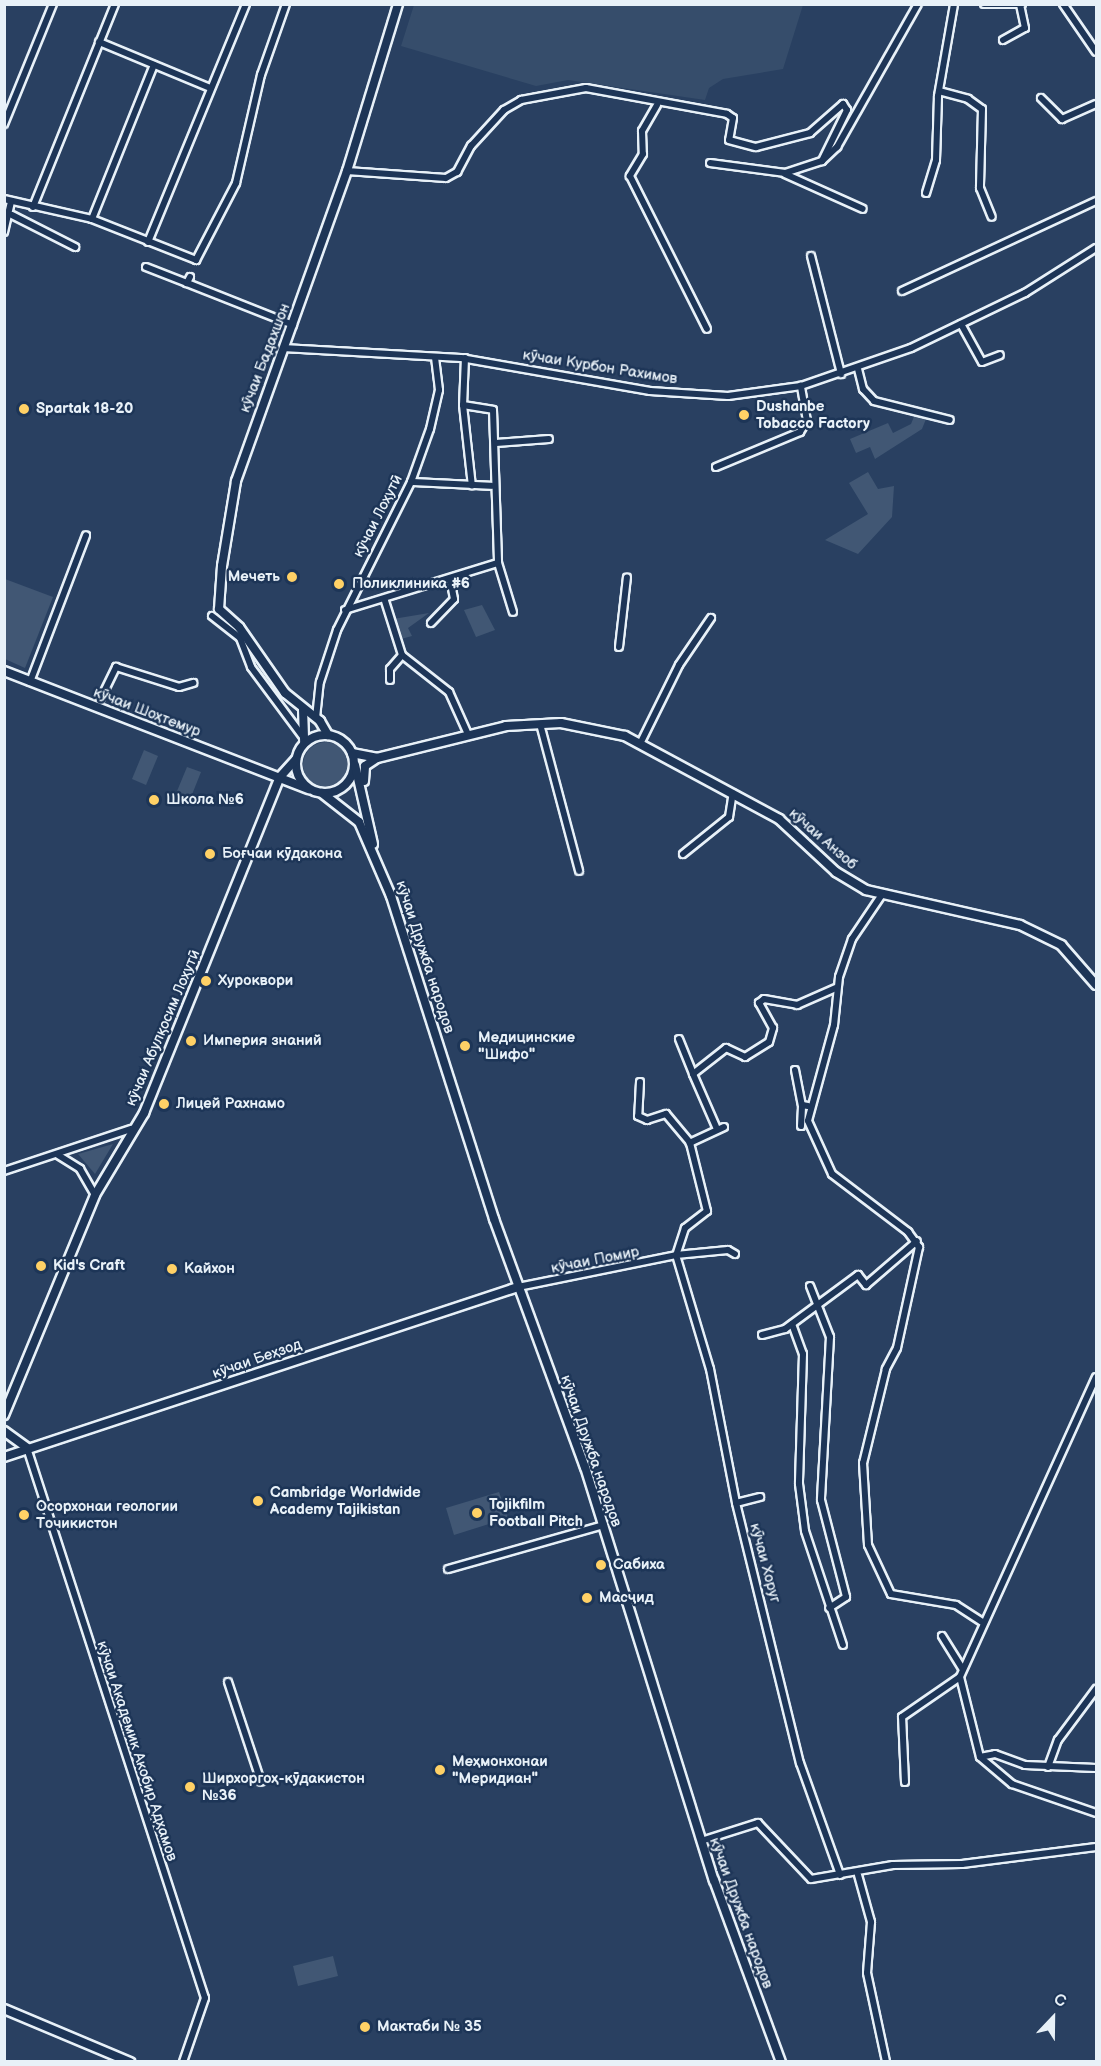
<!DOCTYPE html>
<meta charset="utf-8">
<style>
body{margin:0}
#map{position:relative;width:1101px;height:2066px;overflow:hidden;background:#294061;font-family:"Balsamiq Sans",sans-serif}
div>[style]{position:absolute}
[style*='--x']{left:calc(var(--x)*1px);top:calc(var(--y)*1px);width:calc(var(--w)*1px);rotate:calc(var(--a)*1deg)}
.built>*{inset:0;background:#364d6b}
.green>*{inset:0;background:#415774}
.round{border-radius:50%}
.roads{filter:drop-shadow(2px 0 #e8f1f8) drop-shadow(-2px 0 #e8f1f8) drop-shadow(0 2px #e8f1f8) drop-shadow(0 -2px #e8f1f8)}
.minor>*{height:6px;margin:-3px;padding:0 3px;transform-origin:3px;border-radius:3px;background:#1d3557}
.tertiary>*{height:8px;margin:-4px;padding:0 4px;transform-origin:4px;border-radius:4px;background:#1d3557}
.secondary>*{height:8px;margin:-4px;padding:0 4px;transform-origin:4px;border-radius:4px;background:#1d3557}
.secondary>.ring{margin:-4px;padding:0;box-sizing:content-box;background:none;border:8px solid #1d3557;border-radius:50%}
.dots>*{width:16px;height:16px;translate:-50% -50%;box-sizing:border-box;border:3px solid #1d3557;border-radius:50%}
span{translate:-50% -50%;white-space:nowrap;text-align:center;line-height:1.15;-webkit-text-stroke:5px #1d3557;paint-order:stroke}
.street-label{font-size:15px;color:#e8f1f8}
.poi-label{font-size:15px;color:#e8f1f8;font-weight:700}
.left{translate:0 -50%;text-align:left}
.right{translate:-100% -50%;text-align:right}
.frame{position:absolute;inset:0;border:6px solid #e8f1f8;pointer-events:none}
.north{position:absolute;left:1023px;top:1988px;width:60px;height:60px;-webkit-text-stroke:4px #1d3557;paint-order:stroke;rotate:22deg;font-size:16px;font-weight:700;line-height:24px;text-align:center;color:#e8f1f8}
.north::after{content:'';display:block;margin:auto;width:21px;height:27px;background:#e8f1f8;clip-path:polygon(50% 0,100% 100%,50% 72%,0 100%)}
</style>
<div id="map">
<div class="built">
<i style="clip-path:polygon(414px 5px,414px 4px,803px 5px,783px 69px,723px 79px,709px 88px,705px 100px,568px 80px,536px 86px,401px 46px)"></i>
</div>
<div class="green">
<i style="clip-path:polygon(915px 414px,926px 419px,922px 429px,875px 459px,870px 447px,856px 453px,850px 439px,888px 423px,893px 433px,911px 424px)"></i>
<i style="clip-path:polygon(868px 472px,878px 489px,894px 486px,892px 517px,858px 554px,825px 540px,868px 514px,849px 483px)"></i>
<i style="clip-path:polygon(5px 579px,53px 597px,25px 668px,5px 659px)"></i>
<i style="clip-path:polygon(482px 605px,495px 630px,476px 637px,464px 610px)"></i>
<i style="clip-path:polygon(429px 613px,408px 628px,412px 636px,401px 639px,393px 619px)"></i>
<i class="round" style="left:303px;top:742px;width:46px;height:46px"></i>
<i style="clip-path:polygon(144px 750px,158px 756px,146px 785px,132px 779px)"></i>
<i style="clip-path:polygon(187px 767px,201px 772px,189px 802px,175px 796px)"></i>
<i style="clip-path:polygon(113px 1144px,95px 1174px,78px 1154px)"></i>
<i style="clip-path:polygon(499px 1492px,508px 1518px,454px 1535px,446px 1508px)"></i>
<i style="clip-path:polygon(333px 1956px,338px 1976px,298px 1986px,293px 1966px)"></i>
</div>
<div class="roads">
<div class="minor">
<i style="--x:984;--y:4;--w:38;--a:0"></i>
<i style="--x:1063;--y:4;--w:58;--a:55.5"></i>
<i style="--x:1003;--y:40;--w:25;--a:-29"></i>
<i style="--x:1025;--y:28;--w:24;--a:-102"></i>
<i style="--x:99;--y:42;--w:120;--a:22.5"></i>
<i style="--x:939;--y:91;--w:30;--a:15"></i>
<i style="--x:968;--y:99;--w:17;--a:36"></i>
<i style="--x:982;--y:109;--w:79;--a:91.5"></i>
<i style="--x:980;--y:188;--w:31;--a:68"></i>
<i style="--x:1041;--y:98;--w:30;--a:45"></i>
<i style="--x:1062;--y:119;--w:37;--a:-24"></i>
<i style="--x:657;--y:105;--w:30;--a:120"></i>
<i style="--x:642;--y:131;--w:23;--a:88"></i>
<i style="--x:643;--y:154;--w:26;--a:121"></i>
<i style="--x:630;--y:176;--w:171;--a:63.3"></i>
<i style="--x:4;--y:124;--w:130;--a:-67.8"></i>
<i style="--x:710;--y:163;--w:76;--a:7.6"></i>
<i style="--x:785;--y:173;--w:39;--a:-18"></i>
<i style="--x:347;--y:171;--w:99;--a:4"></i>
<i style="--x:446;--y:178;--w:13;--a:-29"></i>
<i style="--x:457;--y:172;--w:30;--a:-62"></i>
<i style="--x:471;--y:146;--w:49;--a:-47.5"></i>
<i style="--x:504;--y:110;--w:20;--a:-30"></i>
<i style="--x:521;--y:100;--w:66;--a:-10.5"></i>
<i style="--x:586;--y:88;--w:143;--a:10.4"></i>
<i style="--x:727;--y:114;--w:7;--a:34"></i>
<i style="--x:733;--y:118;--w:22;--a:100"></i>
<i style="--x:729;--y:140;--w:28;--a:15"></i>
<i style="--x:756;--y:147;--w:56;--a:-14.5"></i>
<i style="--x:810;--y:133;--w:44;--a:-41.3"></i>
<i style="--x:843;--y:104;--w:7;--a:56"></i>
<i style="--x:847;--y:110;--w:57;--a:116.1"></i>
<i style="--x:822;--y:161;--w:21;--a:-43"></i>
<i style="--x:837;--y:147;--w:164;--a:-60.5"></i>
<i style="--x:785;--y:174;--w:85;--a:24.2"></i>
<i style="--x:926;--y:193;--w:34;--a:-73"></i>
<i style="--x:936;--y:160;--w:64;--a:-88.2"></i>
<i style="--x:938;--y:96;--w:93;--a:-80.1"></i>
<i style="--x:4;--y:199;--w:90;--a:12.8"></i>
<i style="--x:92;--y:219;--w:112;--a:21.5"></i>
<i style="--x:196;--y:260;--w:87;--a:-62.5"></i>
<i style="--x:236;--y:183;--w:111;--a:-77"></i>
<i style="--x:261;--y:75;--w:75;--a:-70.6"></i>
<i style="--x:33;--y:207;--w:219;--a:-68"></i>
<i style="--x:12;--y:215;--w:71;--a:26.9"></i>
<i style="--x:92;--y:219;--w:166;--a:-68.1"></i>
<i style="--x:4;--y:232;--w:31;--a:-77"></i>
<i style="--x:148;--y:242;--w:257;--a:-67.6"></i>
<i style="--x:811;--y:256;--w:122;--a:75.7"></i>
<i style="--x:146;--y:267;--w:44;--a:21.3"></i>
<i style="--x:190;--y:277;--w:7;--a:117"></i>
<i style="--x:187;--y:283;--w:114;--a:21.6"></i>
<i style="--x:902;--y:291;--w:214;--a:-24.9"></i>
<i style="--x:961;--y:324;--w:43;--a:61.1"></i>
<i style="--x:982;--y:362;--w:19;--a:-21"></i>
<i style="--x:283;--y:348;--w:178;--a:3.2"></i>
<i style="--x:461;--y:358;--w:192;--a:9.9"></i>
<i style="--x:650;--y:391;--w:78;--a:3.7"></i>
<i style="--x:728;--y:396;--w:74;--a:-7.8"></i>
<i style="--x:801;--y:386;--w:116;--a:-19.1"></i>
<i style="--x:911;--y:348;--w:127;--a:-25.8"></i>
<i style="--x:1025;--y:293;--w:84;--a:-32.4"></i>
<i style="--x:465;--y:358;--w:47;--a:92.4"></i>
<i style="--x:463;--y:405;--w:30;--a:9"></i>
<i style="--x:493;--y:410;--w:153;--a:88.1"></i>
<i style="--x:498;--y:563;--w:51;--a:73"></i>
<i style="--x:858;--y:369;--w:21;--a:76"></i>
<i style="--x:863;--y:389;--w:16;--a:47"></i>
<i style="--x:874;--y:401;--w:78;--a:14"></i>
<i style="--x:463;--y:405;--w:81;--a:83.7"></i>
<i style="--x:496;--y:443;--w:53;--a:-4.3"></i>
<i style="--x:716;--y:467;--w:91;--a:-22.6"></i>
<i style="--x:800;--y:432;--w:13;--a:-58"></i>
<i style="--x:807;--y:421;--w:36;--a:-100"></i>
<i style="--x:411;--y:482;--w:81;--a:2.8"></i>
<i style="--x:385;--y:601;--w:57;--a:72.5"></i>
<i style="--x:402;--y:655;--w:60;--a:38.2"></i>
<i style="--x:449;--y:692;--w:44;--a:65.8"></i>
<i style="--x:345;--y:610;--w:160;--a:-17.1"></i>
<i style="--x:212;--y:616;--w:36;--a:38"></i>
<i style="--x:240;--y:638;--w:31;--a:69"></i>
<i style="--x:251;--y:667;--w:89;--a:53.3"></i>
<i style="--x:431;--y:623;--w:33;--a:-46"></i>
<i style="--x:454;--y:599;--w:20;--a:-101"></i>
<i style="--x:619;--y:647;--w:70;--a:-83.5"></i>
<i style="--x:390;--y:680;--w:11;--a:-90"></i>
<i style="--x:390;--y:669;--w:18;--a:-49"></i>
<i style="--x:30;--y:682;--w:157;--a:-69.1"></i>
<i style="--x:100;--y:700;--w:37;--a:-64"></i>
<i style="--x:116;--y:667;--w:66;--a:17.6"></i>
<i style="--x:179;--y:687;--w:15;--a:-16"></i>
<i style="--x:316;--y:718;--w:36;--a:-84"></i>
<i style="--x:320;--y:682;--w:55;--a:-71.9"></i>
<i style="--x:337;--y:630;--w:165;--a:-63.4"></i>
<i style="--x:411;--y:482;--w:56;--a:-70.3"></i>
<i style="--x:430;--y:429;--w:40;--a:-77"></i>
<i style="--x:439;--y:390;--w:33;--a:-97"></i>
<i style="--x:540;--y:724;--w:152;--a:75.1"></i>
<i style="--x:640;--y:744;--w:88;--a:-63.7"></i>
<i style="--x:679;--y:665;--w:57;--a:-55.8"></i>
<i style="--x:683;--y:854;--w:59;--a:-38.8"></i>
<i style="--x:729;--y:817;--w:24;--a:-81"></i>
<i style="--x:881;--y:896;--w:52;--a:124"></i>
<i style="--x:852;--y:939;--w:40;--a:108.9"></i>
<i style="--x:839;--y:977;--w:48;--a:95.9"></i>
<i style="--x:834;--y:1025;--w:99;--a:105.2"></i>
<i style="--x:808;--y:1121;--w:58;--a:65.6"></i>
<i style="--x:832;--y:1174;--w:96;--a:37.3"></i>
<i style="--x:908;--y:1232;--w:19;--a:54"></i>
<i style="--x:919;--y:1247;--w:103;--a:102.3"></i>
<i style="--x:897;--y:1348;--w:24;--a:118"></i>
<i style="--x:886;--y:1369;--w:97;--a:103.7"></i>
<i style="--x:863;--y:1463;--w:82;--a:86.5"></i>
<i style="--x:868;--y:1545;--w:54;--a:64.9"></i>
<i style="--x:891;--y:1594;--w:66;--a:9.6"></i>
<i style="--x:956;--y:1605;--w:31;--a:33"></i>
<i style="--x:679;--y:1039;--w:38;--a:68"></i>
<i style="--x:795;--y:1070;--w:36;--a:79"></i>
<i style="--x:802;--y:1105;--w:6;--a:9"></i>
<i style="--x:640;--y:1082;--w:34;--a:93"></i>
<i style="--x:638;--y:1116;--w:10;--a:24"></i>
<i style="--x:647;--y:1120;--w:20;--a:-18"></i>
<i style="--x:666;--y:1114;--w:38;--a:50"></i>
<i style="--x:801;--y:1126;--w:21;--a:-87"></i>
<i style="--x:724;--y:1127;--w:38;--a:155"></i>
<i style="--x:690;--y:1143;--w:70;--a:76"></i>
<i style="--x:707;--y:1211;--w:28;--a:142"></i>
<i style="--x:685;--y:1228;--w:28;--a:108"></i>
<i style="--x:676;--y:1255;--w:119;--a:73.4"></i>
<i style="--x:710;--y:1369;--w:136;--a:79"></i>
<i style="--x:736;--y:1503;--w:268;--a:76.2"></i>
<i style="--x:800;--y:1763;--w:119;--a:70.3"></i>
<i style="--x:717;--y:1129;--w:60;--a:-113.6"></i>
<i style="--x:693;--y:1074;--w:42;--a:-38.2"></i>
<i style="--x:726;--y:1048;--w:21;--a:25"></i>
<i style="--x:745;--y:1057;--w:28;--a:-32"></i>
<i style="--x:769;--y:1042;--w:15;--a:-74"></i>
<i style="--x:773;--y:1028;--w:29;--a:-119"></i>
<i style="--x:759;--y:1003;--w:6;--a:-39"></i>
<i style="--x:764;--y:999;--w:34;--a:10"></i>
<i style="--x:797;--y:1005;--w:43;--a:-23.6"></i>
<i style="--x:58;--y:1155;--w:26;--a:32"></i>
<i style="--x:80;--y:1169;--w:30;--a:60"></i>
<i style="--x:4;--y:1171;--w:134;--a:-18.3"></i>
<i style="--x:810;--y:1286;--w:55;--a:68.6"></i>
<i style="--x:830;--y:1337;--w:163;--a:93.2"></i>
<i style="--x:821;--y:1500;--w:100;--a:75.5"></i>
<i style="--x:846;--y:1597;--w:20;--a:147"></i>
<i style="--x:518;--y:1287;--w:161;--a:-11.4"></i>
<i style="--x:676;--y:1255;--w:52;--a:-5.5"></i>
<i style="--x:728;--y:1250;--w:8;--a:30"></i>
<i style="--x:792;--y:1324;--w:32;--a:70"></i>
<i style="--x:803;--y:1354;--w:130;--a:91.8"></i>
<i style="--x:799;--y:1484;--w:47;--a:82.7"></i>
<i style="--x:805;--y:1531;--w:120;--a:71.6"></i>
<i style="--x:762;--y:1335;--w:24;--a:-15"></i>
<i style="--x:785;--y:1329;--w:91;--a:-36.5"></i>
<i style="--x:858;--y:1275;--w:13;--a:51"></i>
<i style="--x:866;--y:1285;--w:67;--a:-40.8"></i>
<i style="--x:1096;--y:1377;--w:329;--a:114.4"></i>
<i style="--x:960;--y:1677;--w:82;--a:76"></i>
<i style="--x:980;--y:1757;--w:15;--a:-11"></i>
<i style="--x:995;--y:1754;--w:32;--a:20"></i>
<i style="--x:1025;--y:1765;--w:71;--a:2.4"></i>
<i style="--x:27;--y:1448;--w:578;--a:72.07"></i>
<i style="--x:205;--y:1998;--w:68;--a:109"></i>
<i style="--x:736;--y:1503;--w:25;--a:-14"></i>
<i style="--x:448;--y:1569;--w:162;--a:-15.8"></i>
<i style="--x:942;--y:1636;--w:39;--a:58"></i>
<i style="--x:228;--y:1682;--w:105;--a:71.7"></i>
<i style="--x:980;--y:1757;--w:42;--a:40.2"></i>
<i style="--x:1012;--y:1784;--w:89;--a:19"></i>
<i style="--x:1048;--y:1767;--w:29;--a:-70"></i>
<i style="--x:1058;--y:1740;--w:64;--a:-53.3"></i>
<i style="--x:905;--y:1782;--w:65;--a:-92.6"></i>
<i style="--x:902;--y:1717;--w:70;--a:-34.6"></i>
<i style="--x:701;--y:1841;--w:60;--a:-17.5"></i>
<i style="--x:758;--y:1823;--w:77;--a:46.6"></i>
<i style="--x:811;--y:1879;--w:83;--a:-9.7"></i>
<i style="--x:893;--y:1865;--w:69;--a:-0.8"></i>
<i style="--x:962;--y:1864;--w:135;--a:-7.2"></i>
<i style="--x:858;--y:1875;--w:49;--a:74.5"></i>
<i style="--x:871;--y:1922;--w:51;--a:94.5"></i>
<i style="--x:867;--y:1973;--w:91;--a:77.9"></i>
</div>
<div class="tertiary">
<i style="--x:352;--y:753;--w:25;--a:11"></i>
<i style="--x:377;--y:758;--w:133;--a:-13.9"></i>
<i style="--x:506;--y:726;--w:55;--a:-3.1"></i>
<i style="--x:561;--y:723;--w:65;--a:11.5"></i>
<i style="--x:625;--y:736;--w:175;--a:28.3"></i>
<i style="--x:779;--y:819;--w:78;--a:42.9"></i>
<i style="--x:836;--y:872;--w:35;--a:31"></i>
<i style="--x:866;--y:890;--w:158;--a:12.8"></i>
<i style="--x:1020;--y:925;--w:46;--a:26"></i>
<i style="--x:1061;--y:945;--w:53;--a:48.8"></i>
<i style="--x:4;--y:1415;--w:238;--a:-67.5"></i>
<i style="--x:95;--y:1195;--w:96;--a:-59.1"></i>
<i style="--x:144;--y:1113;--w:362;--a:-68"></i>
<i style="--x:4;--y:1431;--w:29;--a:36"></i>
<i style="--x:4;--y:1457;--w:541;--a:-18.3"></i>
<i style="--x:4;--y:2009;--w:137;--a:22.8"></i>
</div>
<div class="secondary">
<i style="--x:4;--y:671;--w:327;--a:21.2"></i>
<i style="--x:303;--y:709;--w:34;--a:88"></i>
<i class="ring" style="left:296px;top:735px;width:50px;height:50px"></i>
<i style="--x:328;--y:735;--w:16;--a:-120"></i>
<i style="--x:320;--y:721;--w:45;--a:-141.3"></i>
<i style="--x:285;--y:693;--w:80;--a:-124.9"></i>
<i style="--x:239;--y:627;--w:27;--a:-138"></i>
<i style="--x:219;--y:609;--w:43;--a:-86"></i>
<i style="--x:222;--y:566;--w:86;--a:-80.6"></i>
<i style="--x:236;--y:481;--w:329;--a:-70.3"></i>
<i style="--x:347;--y:171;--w:175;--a:-73"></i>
<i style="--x:355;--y:765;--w:81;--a:77.2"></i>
<i style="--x:280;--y:777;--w:24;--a:-48"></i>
<i style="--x:364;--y:781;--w:15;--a:-86"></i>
<i style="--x:365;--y:766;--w:14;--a:-34"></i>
<i style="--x:322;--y:793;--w:47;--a:38.1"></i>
<i style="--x:359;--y:822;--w:81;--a:66.6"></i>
<i style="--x:391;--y:896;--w:339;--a:72.3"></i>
<i style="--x:494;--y:1219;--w:264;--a:69.9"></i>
<i style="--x:585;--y:1467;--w:433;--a:72.7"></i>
<i style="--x:714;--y:1880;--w:194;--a:69.8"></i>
</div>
</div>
<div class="dots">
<i style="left:24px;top:409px;background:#ffd166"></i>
<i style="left:744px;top:415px;background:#ffd166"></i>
<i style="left:292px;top:577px;background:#ffd166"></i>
<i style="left:339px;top:584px;background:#ffd166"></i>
<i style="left:154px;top:800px;background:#ffd166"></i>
<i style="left:210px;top:854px;background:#ffd166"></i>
<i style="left:206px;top:981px;background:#ffd166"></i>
<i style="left:191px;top:1041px;background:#ffd166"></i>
<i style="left:465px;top:1046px;background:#ffd166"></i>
<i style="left:164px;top:1104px;background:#ffd166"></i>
<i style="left:41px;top:1266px;background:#ffd166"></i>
<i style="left:172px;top:1269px;background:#ffd166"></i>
<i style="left:258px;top:1501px;background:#ffd166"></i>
<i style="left:477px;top:1513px;background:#ffd166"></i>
<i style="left:24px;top:1515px;background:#ffd166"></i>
<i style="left:601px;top:1565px;background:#ffd166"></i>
<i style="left:587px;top:1598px;background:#ffd166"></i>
<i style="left:440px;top:1770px;background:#ffd166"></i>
<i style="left:190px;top:1787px;background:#ffd166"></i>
<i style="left:365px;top:2027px;background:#ffd166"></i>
</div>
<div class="street-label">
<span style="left:265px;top:358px;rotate:-69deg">кӯчаи Бадахшон</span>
<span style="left:600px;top:367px;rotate:9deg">кӯчаи Курбон Рахимов</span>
<span style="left:378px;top:516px;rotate:-63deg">кӯчаи Лоҳутӣ</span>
<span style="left:147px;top:712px;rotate:21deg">кӯчаи Шоҳтемур</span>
<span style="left:823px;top:839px;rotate:41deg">кӯчаи Анзоб</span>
<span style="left:425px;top:957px;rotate:72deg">кӯчаи Дружба народов</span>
<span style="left:163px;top:1028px;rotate:-67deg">кӯчаи Абулқосим Лоҳутӣ</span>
<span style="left:595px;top:1260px;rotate:-11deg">кӯчаи Помир</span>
<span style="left:257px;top:1359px;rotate:-19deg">кӯчаи Беҳзод</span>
<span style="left:591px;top:1451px;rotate:71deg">кӯчаи Дружба народов</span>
<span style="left:765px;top:1563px;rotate:75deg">кӯчаи Хоруг</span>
<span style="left:137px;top:1751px;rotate:72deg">кӯчаи Академик Акобир Адҳамов</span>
<span style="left:741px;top:1913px;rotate:70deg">кӯчаи Дружба народов</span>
</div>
<div class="poi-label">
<span class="left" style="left:756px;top:415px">Dushanbe<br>Tobacco Factory</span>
<span class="left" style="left:36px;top:409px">Spartak 18-20</span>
<span class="right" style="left:280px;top:577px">Мечеть</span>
<span class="left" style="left:352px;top:584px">Поликлиника #6</span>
<span class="left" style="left:166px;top:800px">Школа №6</span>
<span class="left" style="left:222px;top:854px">Боғчаи кӯдакона</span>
<span class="left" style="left:218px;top:981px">Хуроквори</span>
<span class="left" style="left:478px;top:1046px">Медицинские<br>"Шифо"</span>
<span class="left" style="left:203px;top:1041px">Империя знаний</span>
<span class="left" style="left:176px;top:1104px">Лицей Рахнамо</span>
<span class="left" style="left:53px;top:1266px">Kid's Craft</span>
<span class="left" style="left:184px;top:1269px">Кайхон</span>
<span class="left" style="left:270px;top:1501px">Cambridge Worldwide<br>Academy Tajikistan</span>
<span class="left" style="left:489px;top:1513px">Tojikfilm<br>Football Pitch</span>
<span class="left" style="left:36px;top:1515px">Осорхонаи геологии<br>Точикистон</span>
<span class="left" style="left:613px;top:1565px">Сабиха</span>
<span class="left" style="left:599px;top:1598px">Масҷид</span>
<span class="left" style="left:452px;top:1770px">Меҳмонхонаи<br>"Меридиан"</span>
<span class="left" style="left:202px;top:1787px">Ширхоргоҳ-кӯдакистон<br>№36</span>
<span class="left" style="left:377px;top:2027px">Мактаби № 35</span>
</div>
<div class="frame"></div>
<div class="north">С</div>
</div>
